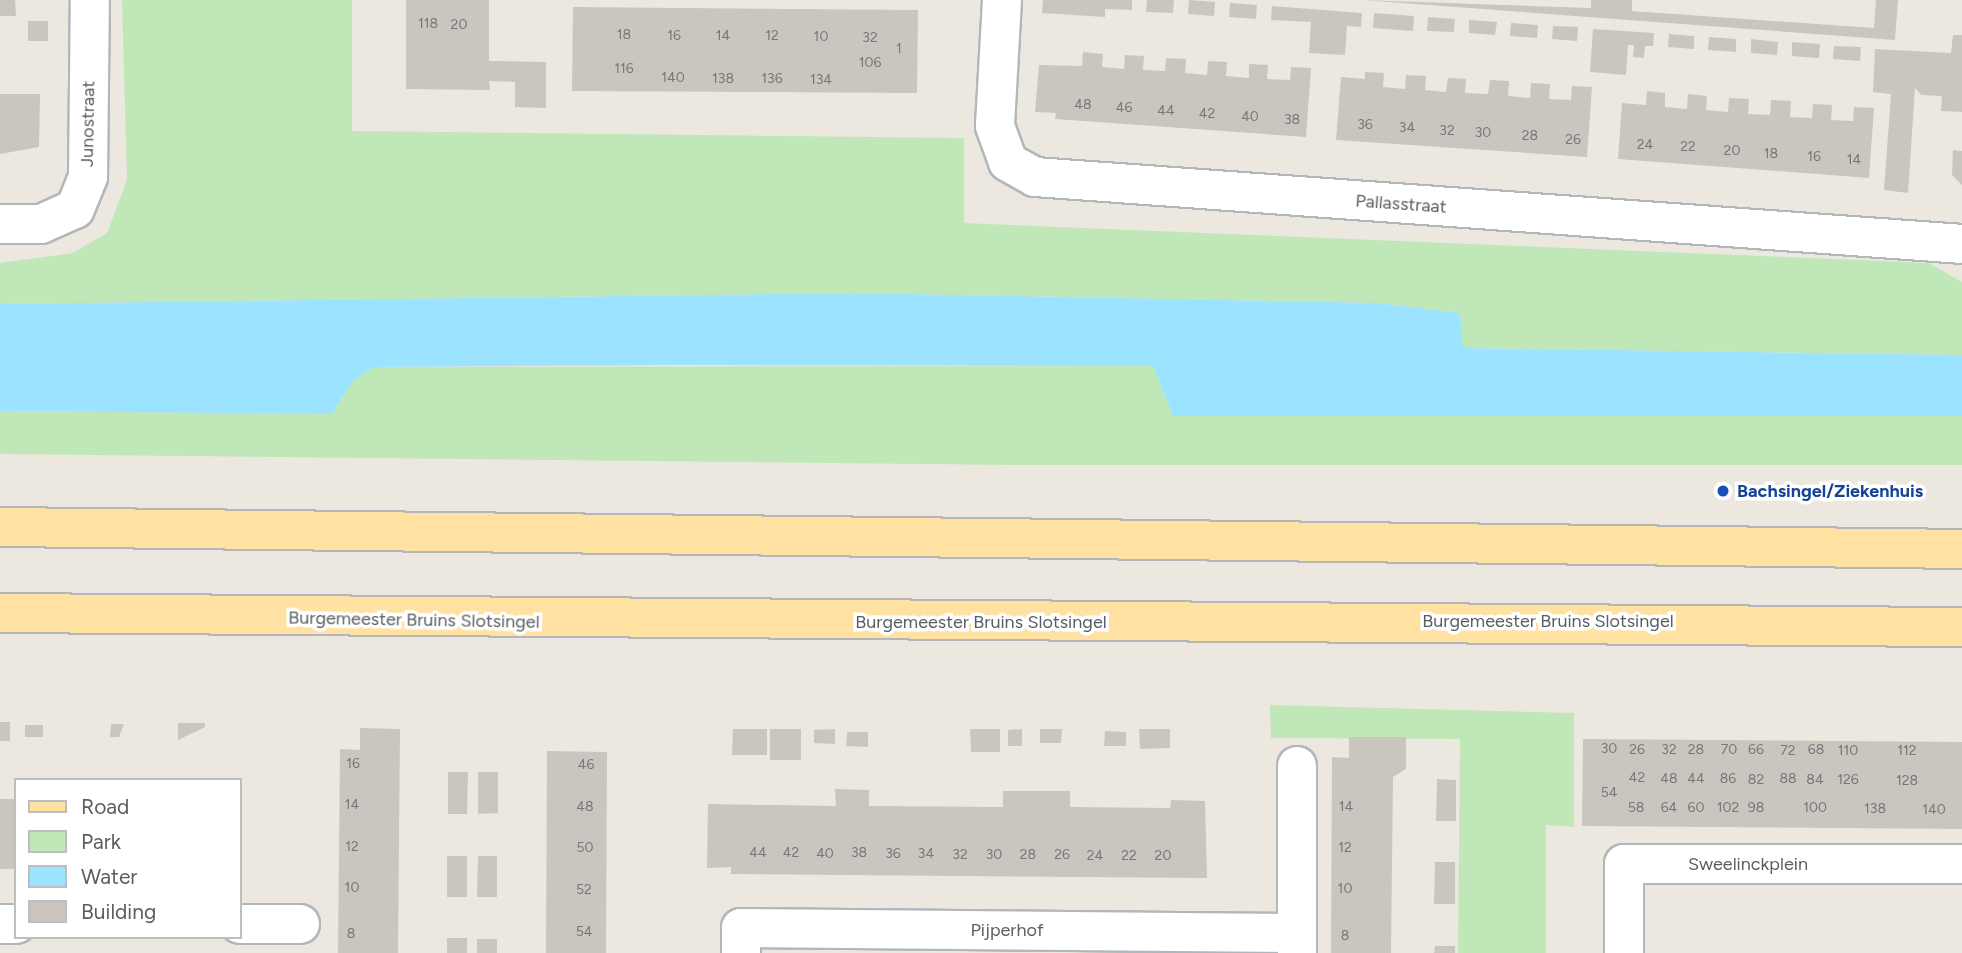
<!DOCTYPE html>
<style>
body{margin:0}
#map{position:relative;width:1962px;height:953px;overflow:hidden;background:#ede8df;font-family:Figtree,sans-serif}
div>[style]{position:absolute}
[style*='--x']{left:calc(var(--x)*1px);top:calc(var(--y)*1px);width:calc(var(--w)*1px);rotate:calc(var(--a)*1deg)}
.green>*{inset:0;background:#bfe7b8}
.water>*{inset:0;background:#9ce3ff}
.building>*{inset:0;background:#cac5be}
.roads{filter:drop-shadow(2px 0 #b2b7bb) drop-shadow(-2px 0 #b2b7bb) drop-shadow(0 2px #b2b7bb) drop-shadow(0 -2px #b2b7bb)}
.minor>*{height:38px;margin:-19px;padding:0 19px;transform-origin:19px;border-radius:19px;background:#fff}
.major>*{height:38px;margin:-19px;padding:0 19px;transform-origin:19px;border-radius:19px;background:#ffe2a1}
.dots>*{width:19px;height:19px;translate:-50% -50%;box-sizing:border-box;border:4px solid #fff;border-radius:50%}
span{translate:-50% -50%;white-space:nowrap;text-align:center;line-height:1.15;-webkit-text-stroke:7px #fff;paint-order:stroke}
.number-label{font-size:14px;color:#747879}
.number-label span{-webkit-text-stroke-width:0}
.street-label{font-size:18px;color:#585e62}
.transit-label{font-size:18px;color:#164399;font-weight:700}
.left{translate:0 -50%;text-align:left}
.legend{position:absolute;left:14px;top:778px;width:228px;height:161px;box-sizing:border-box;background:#fff;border:2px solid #bcbfc0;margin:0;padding:9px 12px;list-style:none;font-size:21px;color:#585e62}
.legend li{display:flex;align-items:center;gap:14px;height:35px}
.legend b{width:35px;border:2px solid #bcbfc0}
</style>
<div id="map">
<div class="green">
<i style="clip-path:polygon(122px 0,352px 0,352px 131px,964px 138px,964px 223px,1929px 263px,1962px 282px,1962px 355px,1462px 348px,1460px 313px,1377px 303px,852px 293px,0 304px,0 263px,73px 253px,107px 233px,127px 180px)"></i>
<i style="clip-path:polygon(1153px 366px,1173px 416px,1962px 416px,1962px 465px,1016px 465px,0 454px,0 411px,332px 414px,353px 381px,373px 367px)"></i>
<i style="clip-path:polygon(1270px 705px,1574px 713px,1574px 827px,1546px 825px,1546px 953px,1458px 953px,1460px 739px,1271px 738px)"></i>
</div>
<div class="water">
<i style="clip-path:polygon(852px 293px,1377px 303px,1460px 313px,1463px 348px,1962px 355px,1962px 416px,1173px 416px,1153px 366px,679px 365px,374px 367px,353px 381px,332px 414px,0 411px,0 304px)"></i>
</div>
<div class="building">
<i style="clip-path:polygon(0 0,15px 0,16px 16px,0 16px)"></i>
<i style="clip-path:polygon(406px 0,489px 0,489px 61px,546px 62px,546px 108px,515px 107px,515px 82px,489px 81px,490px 90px,406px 89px)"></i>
<i style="clip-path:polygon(1043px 0,1132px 0,1132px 10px,1105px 9px,1105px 17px,1042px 13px)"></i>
<i style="clip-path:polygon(1147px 0,1174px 0,1173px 13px,1146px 12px)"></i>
<i style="clip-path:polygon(1189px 0,1215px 2px,1214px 16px,1188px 14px)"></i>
<i style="clip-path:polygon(1362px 0,1591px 8px,1591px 0,1632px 0,1632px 11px,1874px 28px,1876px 0,1898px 0,1895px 40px)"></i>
<i style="clip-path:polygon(1230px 3px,1257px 5px,1256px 19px,1229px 17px)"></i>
<i style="clip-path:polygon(1272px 6px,1362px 13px,1361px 27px,1347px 26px,1345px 55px,1309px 53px,1311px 22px,1271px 20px)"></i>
<i style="clip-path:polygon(573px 7px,918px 10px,917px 93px,572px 91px)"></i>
<i style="clip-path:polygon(1374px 13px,1414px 16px,1413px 31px,1373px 28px)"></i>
<i style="clip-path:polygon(1428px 17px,1455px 19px,1454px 32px,1427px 31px)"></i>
<i style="clip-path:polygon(1469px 20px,1497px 22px,1495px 35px,1469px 33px)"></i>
<i style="clip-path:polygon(28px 21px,48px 21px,48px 41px,28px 41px)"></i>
<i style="clip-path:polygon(1511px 23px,1538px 25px,1537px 38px,1510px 36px)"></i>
<i style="clip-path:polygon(1553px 26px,1578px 27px,1577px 41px,1552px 39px)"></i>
<i style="clip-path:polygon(1593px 29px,1654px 33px,1653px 46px,1645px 46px,1644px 58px,1633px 57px,1634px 45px,1628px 45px,1626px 75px,1590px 72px)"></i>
<i style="clip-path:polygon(1669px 34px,1694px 36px,1694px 49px,1668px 47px)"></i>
<i style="clip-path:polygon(1953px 35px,1962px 35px,1962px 112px,1941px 111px,1942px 96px,1921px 95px,1915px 88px,1908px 193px,1884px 190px,1891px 94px,1873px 92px,1875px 49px,1951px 53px)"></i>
<i style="clip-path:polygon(1709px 37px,1736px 39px,1736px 52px,1708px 50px)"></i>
<i style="clip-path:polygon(1751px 39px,1778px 42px,1777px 55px,1751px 53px)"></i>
<i style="clip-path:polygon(1792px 42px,1820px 44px,1819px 58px,1792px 56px)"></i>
<i style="clip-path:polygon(1834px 46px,1861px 47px,1860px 61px,1833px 59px)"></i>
<i style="clip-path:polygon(1083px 52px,1103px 54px,1102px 67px,1124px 69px,1125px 55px,1144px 56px,1143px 70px,1165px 71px,1166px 58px,1186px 59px,1185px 73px,1207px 75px,1208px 61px,1227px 62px,1226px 76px,1249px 78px,1249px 64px,1268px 65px,1267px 79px,1290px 80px,1291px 67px,1311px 68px,1306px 137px,1055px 119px,1056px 113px,1035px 112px,1039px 65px,1082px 66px)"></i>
<i style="clip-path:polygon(1365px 72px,1384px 73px,1383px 87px,1405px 89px,1406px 75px,1426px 76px,1425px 90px,1446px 92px,1448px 78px,1466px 79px,1465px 93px,1488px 94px,1490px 80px,1509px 81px,1508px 96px,1530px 98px,1531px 83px,1550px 84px,1549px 99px,1571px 100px,1572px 86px,1592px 87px,1587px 157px,1336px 140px,1341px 77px,1365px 79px)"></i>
<i style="clip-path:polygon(1647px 91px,1665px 93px,1665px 107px,1687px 109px,1688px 94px,1707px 96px,1706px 110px,1728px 112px,1729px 98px,1749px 99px,1748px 114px,1770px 115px,1771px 100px,1791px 101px,1790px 117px,1812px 118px,1813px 104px,1832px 105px,1831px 120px,1853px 121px,1854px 107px,1874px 108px,1869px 178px,1618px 159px,1622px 103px,1646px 105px)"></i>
<i style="clip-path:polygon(0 94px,40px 94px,39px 147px,0 154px)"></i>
<i style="clip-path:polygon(1953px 150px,1962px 151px,1962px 185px,1952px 175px)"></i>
<i style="clip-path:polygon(0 722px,10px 722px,10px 741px,0 741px)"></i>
<i style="clip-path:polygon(178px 723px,205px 723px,205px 727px,178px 740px)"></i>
<i style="clip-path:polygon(111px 724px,124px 724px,119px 737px,110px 737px)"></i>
<i style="clip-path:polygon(25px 725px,43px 725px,43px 737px,25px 737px)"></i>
<i style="clip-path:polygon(360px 728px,400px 729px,398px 953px,338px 953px,340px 749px,360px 750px)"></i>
<i style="clip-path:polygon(733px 729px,767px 729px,767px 755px,732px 755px)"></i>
<i style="clip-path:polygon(770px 729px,801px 729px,801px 760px,770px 760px)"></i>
<i style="clip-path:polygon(835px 729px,835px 744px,814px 743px,814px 730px)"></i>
<i style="clip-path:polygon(970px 729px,1000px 729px,1000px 752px,971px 752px)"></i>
<i style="clip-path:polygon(1022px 729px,1022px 746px,1008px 746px,1008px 730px)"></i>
<i style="clip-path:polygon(1040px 729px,1062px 729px,1061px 743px,1040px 743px)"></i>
<i style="clip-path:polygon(1139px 729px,1170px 729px,1170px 748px,1140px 749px)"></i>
<i style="clip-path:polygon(1105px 731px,1126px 732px,1126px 746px,1104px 746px)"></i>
<i style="clip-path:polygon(847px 732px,868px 732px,868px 747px,846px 746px)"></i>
<i style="clip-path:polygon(1349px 737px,1406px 737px,1406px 769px,1393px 777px,1391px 953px,1331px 953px,1332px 757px,1349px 758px)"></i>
<i style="clip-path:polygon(1583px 739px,1962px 742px,1962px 829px,1582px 826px)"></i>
<i style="clip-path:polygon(547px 751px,607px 752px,606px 953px,546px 953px)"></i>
<i style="clip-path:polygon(448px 772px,468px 772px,467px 814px,448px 814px)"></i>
<i style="clip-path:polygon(478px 772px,498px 772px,498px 813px,478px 814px)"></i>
<i style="clip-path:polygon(1437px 779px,1456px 780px,1456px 821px,1436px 821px)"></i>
<i style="clip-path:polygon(835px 789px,869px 790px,869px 806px,1003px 807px,1003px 791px,1070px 791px,1070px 807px,1170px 808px,1171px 800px,1205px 801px,1207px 878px,731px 874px,731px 867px,707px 868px,708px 804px,836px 806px)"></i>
<i style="clip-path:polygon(0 799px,16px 799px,16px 869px,0 869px)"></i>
<i style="clip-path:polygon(447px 856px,467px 856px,467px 897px,447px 897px)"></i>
<i style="clip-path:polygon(478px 856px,497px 856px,497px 897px,477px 897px)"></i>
<i style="clip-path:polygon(1435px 862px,1455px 862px,1455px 904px,1434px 904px)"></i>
<i style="clip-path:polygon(447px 938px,467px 938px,467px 953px,447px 953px)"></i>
<i style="clip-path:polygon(477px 939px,497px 939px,497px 953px,477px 953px)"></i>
<i style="clip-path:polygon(1435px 946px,1455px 946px,1455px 953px,1434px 953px)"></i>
</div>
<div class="roads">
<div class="minor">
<i style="--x:1002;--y:0;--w:126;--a:93.2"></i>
<i style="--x:995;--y:126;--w:38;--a:70"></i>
<i style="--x:1008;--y:162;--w:31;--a:29"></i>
<i style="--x:1035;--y:177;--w:929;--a:4.13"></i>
<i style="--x:0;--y:224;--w:41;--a:0"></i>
<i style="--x:41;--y:224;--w:37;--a:-24"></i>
<i style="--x:75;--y:209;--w:35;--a:-68"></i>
<i style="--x:88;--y:177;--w:177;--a:-89.4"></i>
<i style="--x:0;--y:924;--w:16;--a:0"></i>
<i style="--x:240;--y:924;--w:60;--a:0"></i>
<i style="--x:741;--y:953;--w:25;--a:-90"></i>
<i style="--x:741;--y:928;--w:556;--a:0.52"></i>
<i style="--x:1297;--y:953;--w:187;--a:-90"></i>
<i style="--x:1624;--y:953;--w:89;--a:-90"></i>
<i style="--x:1624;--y:864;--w:338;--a:0"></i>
</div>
<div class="major">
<i style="--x:0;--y:527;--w:1962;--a:0.64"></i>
<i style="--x:0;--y:613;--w:1962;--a:0.41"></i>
</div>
</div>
<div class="dots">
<i style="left:1723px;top:491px;background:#1a4fb4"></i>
</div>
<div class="number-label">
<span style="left:428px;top:24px">118</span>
<span style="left:459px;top:25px">20</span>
<span style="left:624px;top:35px">18</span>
<span style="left:674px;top:36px">16</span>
<span style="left:723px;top:36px">14</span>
<span style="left:772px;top:36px">12</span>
<span style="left:821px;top:37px">10</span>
<span style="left:870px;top:38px">32</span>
<span style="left:899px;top:49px">1</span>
<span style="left:870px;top:63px">106</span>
<span style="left:624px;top:69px">116</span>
<span style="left:673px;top:78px">140</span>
<span style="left:723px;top:79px">138</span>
<span style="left:772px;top:79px">136</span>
<span style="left:821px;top:80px">134</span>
<span style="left:1083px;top:105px">48</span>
<span style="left:1124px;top:108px">46</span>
<span style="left:1166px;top:111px">44</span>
<span style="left:1207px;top:114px">42</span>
<span style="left:1250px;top:117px">40</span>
<span style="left:1292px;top:120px">38</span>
<span style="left:1365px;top:125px">36</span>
<span style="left:1407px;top:128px">34</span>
<span style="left:1447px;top:131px">32</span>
<span style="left:1483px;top:133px">30</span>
<span style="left:1530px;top:136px">28</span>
<span style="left:1573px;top:140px">26</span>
<span style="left:1645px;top:145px">24</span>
<span style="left:1688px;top:147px">22</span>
<span style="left:1732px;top:151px">20</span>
<span style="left:1771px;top:154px">18</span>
<span style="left:1814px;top:157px">16</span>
<span style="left:1854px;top:160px">14</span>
<span style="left:1609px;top:749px">30</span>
<span style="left:1637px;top:750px">26</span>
<span style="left:1669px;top:750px">32</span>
<span style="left:1696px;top:750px">28</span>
<span style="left:1729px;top:750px">70</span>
<span style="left:1756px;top:750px">66</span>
<span style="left:1816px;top:750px">68</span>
<span style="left:1788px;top:751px">72</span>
<span style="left:1848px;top:751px">110</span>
<span style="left:1907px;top:751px">112</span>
<span style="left:353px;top:764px">16</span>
<span style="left:586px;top:765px">46</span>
<span style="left:1637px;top:778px">42</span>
<span style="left:1669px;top:779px">48</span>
<span style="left:1696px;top:779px">44</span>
<span style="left:1728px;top:779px">86</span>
<span style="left:1788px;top:779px">88</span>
<span style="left:1756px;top:780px">82</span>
<span style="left:1815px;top:780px">84</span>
<span style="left:1848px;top:780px">126</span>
<span style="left:1907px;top:781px">128</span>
<span style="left:1609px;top:793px">54</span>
<span style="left:352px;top:805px">14</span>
<span style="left:585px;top:807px">48</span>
<span style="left:1346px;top:807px">14</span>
<span style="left:1636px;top:808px">58</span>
<span style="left:1669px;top:808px">64</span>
<span style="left:1696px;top:808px">60</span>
<span style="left:1728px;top:808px">102</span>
<span style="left:1756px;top:808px">98</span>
<span style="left:1815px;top:808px">100</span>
<span style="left:1875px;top:809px">138</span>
<span style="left:1934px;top:810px">140</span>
<span style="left:352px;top:847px">12</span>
<span style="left:585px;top:848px">50</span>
<span style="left:1345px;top:848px">12</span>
<span style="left:758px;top:853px">44</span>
<span style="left:791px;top:853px">42</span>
<span style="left:859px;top:853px">38</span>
<span style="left:825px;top:854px">40</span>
<span style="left:893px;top:854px">36</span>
<span style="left:926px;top:854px">34</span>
<span style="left:960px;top:855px">32</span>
<span style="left:994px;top:855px">30</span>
<span style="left:1028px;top:855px">28</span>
<span style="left:1062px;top:855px">26</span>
<span style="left:1095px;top:856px">24</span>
<span style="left:1129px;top:856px">22</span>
<span style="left:1163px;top:856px">20</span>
<span style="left:352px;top:888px">10</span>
<span style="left:1345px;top:889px">10</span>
<span style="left:584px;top:890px">52</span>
<span style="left:584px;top:932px">54</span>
<span style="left:351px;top:934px">8</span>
<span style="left:1345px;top:936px">8</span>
</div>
<div class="street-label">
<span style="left:88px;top:124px;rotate:-89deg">Junostraat</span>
<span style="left:1401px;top:204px;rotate:4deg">Pallasstraat</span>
<span style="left:414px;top:620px;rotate:1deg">Burgemeester Bruins Slotsingel</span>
<span style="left:1548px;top:621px">Burgemeester Bruins Slotsingel</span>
<span style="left:981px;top:622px">Burgemeester Bruins Slotsingel</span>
<span style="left:1748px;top:864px">Sweelinckplein</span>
<span style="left:1007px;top:930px">Pijperhof</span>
</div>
<div class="transit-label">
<span class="left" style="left:1737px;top:491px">Bachsingel/Ziekenhuis</span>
</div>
<ul class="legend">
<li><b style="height:9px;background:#ffe2a1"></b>Road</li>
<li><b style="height:19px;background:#bfe7b8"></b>Park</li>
<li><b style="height:19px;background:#9ce3ff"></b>Water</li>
<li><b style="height:19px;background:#cac5be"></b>Building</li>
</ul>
</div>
